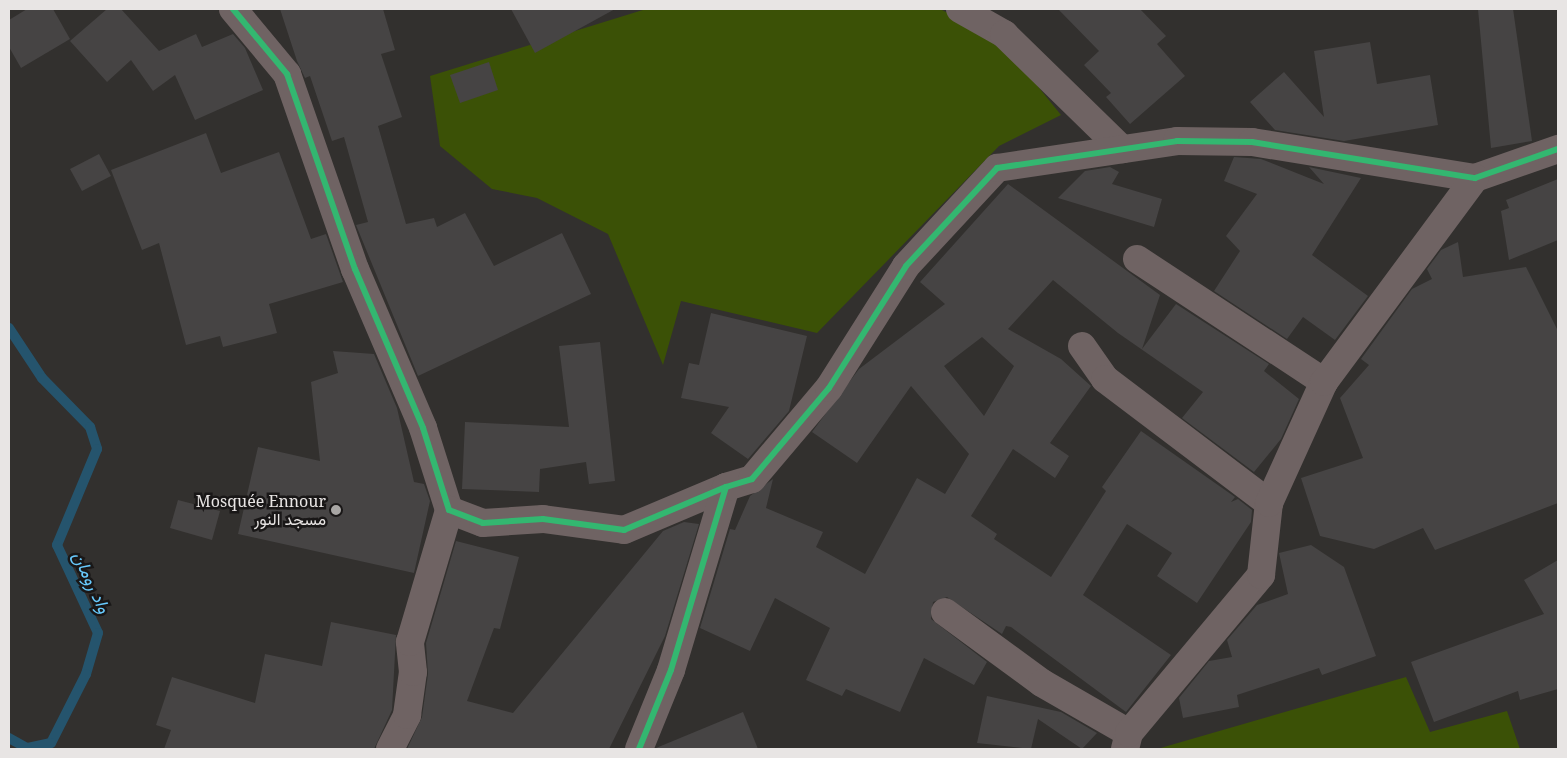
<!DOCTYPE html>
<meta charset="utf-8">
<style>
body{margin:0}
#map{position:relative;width:1567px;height:758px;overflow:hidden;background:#32302e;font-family:"Noto Serif",Vazirmatn,serif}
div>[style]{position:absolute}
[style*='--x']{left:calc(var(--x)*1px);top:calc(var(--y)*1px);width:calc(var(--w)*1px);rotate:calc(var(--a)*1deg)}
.green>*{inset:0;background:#3b5106}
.stream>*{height:10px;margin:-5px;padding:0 5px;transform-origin:5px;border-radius:5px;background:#25546d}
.building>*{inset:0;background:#464444}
.minor>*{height:28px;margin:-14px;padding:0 14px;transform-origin:14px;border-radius:14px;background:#6f6363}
.cycleway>*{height:6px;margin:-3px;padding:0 3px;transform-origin:3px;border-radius:3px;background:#33b770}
.dots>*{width:14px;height:14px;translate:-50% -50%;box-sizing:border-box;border:2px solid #191717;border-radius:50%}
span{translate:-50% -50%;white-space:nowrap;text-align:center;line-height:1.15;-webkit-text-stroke:5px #191717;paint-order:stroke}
.poi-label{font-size:16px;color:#e8e5e4}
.right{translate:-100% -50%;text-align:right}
.water-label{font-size:18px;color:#68cafd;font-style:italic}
.frame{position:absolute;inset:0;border:10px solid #e8e5e4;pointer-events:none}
</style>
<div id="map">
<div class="green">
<i style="clip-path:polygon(646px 9px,940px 9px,964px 21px,1019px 63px,1061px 115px,999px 146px,817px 333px,681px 301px,663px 365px,608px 234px,537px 198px,492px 189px,440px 146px,430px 76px)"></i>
<i style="clip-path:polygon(1406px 677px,1430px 732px,1507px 711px,1520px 749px,1157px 749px)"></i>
</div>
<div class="stream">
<i style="--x:9;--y:328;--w:60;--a:56.6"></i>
<i style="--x:42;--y:378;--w:69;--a:45.6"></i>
<i style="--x:90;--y:427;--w:23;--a:72"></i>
<i style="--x:97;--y:449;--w:104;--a:112.6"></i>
<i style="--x:57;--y:545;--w:97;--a:65"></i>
<i style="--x:98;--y:633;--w:43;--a:106.3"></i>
<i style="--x:86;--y:674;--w:77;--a:116.9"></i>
<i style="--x:51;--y:743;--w:25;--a:168"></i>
<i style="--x:27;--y:748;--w:21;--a:-151"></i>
</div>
<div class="building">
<i style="clip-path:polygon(27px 9px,53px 9px,70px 39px,21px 68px,9px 47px,9px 20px)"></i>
<i style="clip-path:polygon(107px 9px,121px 9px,159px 51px,196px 34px,202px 47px,233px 34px,245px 48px,263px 90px,195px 120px,175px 75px,153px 91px,131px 60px,107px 82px,70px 41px)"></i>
<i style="clip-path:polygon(280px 9px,383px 9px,395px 50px,381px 54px,402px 117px,378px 126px,406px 224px,434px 218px,437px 227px,465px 213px,494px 266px,562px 233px,591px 294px,418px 376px,356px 225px,368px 222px,344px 137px,332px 141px,310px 76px,305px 78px,297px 61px)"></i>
<i style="clip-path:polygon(511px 9px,615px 9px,535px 53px)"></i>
<i style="clip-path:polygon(1058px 9px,1140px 9px,1166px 36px,1157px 44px,1185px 76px,1130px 124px,1106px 97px,1111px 93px,1084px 65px,1099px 51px)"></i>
<i style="clip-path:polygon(1478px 9px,1513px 9px,1532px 141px,1491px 148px)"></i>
<i style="clip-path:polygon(1370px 42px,1377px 84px,1430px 75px,1438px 125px,1344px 141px,1275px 130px,1250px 102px,1284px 72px,1324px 117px,1314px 51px)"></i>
<i style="clip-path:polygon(489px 62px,498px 90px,460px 103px,450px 75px)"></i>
<i style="clip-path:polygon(206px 133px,221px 173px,279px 152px,311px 239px,326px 234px,343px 282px,269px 304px,277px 333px,223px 347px,220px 336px,186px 345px,159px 243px,142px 250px,111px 170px)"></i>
<i style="clip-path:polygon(99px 154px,111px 176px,82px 191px,70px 169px)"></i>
<i style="clip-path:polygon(1234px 157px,1261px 159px,1324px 184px,1309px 167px,1361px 178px,1312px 255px,1368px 296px,1335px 340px,1303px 317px,1287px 339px,1214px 291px,1240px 251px,1226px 236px,1257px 194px,1224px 181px)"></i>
<i style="clip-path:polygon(1110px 167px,1119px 172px,1112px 184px,1162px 199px,1154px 227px,1058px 198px,1085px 171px)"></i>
<i style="clip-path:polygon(1558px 179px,1558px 240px,1509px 260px,1501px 211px,1509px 208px,1506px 200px)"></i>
<i style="clip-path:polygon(evenodd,1008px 184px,1160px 295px,1142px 349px,1176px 304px,1269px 364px,1264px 371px,1299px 399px,1281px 439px,1254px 472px,1182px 418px,1203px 392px,1118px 333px,1053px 280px,1008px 329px,1061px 359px,1091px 386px,1050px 443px,1069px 456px,1055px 478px,1013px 449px,971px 516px,997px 534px,994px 539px,1051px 577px,1106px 491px,1102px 487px,1141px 431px,1235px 497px,1231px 502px,1238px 499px,1252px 510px,1251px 522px,1197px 603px,1157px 576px,1172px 553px,1127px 524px,1083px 595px,1171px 655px,1126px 712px,1011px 627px,1006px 626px,1002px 634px,947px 597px,933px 602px,931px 619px,987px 662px,974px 685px,924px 658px,900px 712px,846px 689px,842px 696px,806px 680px,830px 628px,775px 598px,750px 651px,700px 628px,730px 529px,735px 530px,750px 496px,773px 479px,766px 508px,823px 532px,816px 547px,865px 574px,917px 478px,945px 494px,969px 454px,911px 386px,857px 463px,812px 432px,859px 369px,945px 304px,920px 282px,1008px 184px,982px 337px,1014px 366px,984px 416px,944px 366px,982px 337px)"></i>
<i style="clip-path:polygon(1458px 242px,1463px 277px,1526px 267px,1558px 331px,1558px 503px,1435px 550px,1423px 528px,1374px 549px,1320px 536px,1301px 478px,1363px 458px,1340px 398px,1369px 365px,1361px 359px,1412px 289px,1432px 279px,1427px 269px,1441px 250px)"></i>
<i style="clip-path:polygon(711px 313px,807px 336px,789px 411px,748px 459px,711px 433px,729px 407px,681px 398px,689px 363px,699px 365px)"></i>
<i style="clip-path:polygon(600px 342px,615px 481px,589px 484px,586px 462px,540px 469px,539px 492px,462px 489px,465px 422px,569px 427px,559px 346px)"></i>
<i style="clip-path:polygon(333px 351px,374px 354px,397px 408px,414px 482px,424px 484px,430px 501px,414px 573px,238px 534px,258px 447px,320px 461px,311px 382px,338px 373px)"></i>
<i style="clip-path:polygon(178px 500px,220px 511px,212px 540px,170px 528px)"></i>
<i style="clip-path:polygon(684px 522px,699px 524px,665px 636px,609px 749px,407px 749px,422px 717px,428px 674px,426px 643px,456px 541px,519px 557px,500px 629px,494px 628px,467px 701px,513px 713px,663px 531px)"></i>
<i style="clip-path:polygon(1311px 545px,1344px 567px,1376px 656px,1322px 675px,1319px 668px,1237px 695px,1239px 707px,1183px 718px,1179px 698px,1209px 661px,1232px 657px,1227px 640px,1257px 605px,1288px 594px,1279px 553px)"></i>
<i style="clip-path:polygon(1558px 560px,1558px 689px,1520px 700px,1518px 691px,1434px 722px,1411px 662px,1544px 614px,1524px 580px)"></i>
<i style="clip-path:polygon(331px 622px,396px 635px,392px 710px,374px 749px,164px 749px,171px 730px,156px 725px,172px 677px,255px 703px,265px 654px,322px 666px)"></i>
<i style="clip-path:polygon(987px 696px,1061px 712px,1097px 733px,1082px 749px,1038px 719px,1031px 749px,977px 743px)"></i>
<i style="clip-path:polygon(743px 712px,758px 749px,656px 749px,656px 748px)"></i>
</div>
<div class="minor">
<i style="--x:233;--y:9;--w:85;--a:50.3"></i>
<i style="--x:287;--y:74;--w:207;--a:70.8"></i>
<i style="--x:355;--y:269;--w:173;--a:66.8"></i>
<i style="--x:423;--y:428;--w:86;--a:72.4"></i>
<i style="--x:449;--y:510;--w:36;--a:21"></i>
<i style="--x:483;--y:523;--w:60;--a:-3.8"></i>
<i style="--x:543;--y:519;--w:82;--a:7.7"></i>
<i style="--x:624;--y:530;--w:111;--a:-22.9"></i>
<i style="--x:960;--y:9;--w:51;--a:29.6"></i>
<i style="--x:1004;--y:34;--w:165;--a:44.3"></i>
<i style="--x:1137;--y:259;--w:224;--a:33.3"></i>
<i style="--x:1082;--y:346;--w:40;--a:55.1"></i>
<i style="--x:1105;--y:379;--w:206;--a:37.1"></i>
<i style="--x:945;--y:612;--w:120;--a:36.2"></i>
<i style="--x:1042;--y:683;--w:100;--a:29.9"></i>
<i style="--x:390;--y:749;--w:38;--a:-63"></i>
<i style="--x:407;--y:715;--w:43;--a:-82.1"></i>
<i style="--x:413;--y:672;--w:30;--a:-96"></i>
<i style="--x:410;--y:642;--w:138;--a:-73.5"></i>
<i style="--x:639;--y:749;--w:85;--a:-67.9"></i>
<i style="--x:671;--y:670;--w:191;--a:-73.3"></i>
<i style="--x:726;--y:487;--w:27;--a:-17"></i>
<i style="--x:752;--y:479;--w:119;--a:-49.8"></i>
<i style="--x:829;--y:388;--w:144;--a:-57.7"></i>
<i style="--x:906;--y:266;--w:134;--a:-47.1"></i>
<i style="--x:997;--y:168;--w:182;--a:-8.5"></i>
<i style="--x:1177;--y:141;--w:75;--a:0.8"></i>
<i style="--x:1252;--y:142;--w:226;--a:9.2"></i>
<i style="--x:1475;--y:178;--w:88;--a:-19.3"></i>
<i style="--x:1125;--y:749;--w:16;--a:-76"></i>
<i style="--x:1129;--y:733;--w:206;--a:-50.1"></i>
<i style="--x:1261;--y:575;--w:72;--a:-83.7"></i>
<i style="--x:1269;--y:503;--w:133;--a:-65.6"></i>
<i style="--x:1324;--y:382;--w:254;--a:-53.5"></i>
</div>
<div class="cycleway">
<i style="--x:233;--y:9;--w:85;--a:50.3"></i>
<i style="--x:287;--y:74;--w:207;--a:70.8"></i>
<i style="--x:355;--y:269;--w:173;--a:66.8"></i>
<i style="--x:423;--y:428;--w:86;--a:72.4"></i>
<i style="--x:449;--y:510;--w:36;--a:21"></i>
<i style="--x:483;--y:523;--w:60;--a:-3.8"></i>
<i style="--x:543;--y:519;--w:82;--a:7.7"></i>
<i style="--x:624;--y:530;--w:111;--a:-22.9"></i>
<i style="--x:639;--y:749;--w:85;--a:-67.9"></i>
<i style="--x:671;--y:670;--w:191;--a:-73.3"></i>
<i style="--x:726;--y:487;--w:27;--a:-17"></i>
<i style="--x:752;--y:479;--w:119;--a:-49.8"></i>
<i style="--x:829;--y:388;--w:144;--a:-57.7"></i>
<i style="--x:906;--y:266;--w:134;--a:-47.1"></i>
<i style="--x:997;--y:168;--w:182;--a:-8.5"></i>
<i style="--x:1177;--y:141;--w:75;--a:0.8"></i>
<i style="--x:1252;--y:142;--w:226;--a:9.2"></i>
<i style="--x:1475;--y:178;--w:88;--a:-19.3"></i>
</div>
<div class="dots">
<i style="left:336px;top:510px;background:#a8a6a4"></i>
</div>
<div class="poi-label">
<span class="right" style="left:326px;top:510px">Mosquée Ennour<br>مسجد النور</span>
</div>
<div class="water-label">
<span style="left:92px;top:582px;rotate:65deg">واد رومان</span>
</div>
<div class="frame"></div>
</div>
